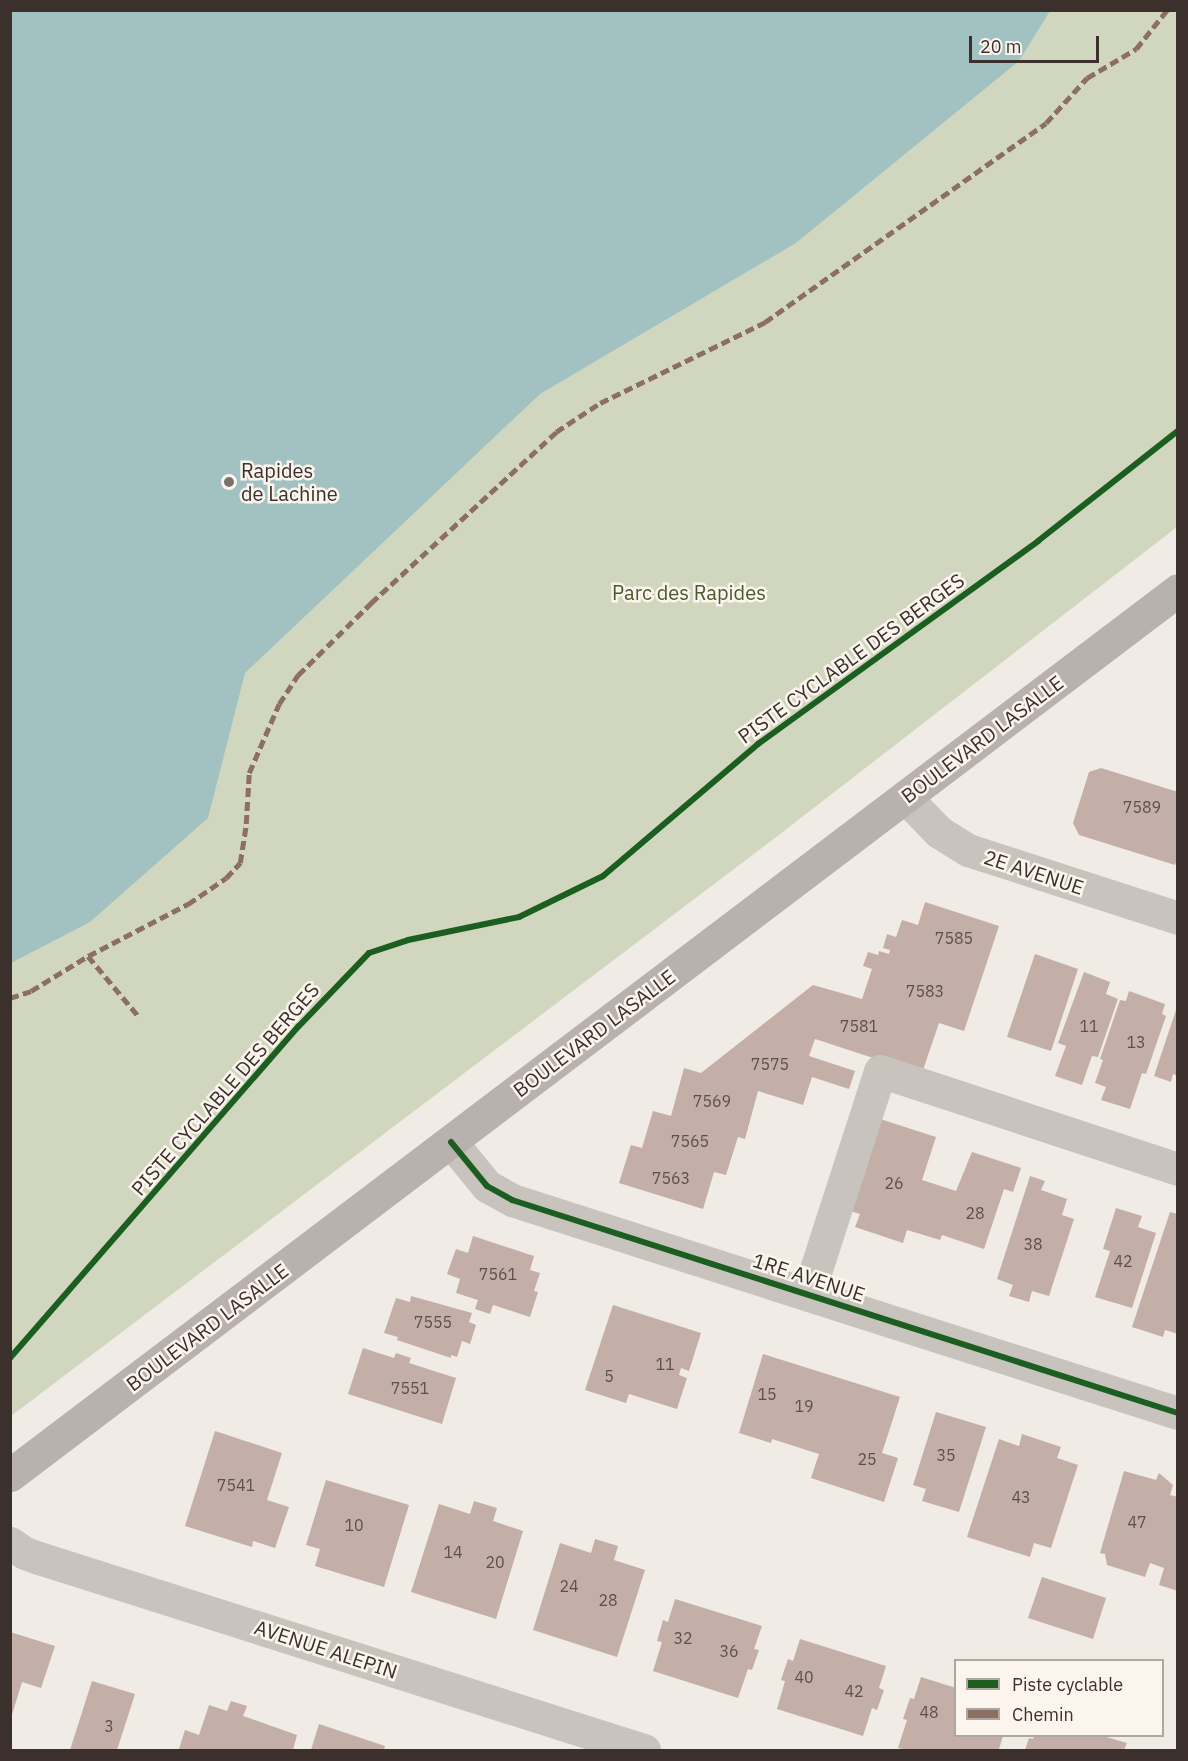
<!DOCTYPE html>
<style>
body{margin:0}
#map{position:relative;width:1188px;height:1761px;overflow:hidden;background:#f0ebe5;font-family:"IBM Plex Sans",sans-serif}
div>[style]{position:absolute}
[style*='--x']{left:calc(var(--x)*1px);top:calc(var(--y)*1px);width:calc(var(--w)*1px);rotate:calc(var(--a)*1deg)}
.green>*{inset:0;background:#d1d6bf}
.water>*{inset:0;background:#a1c2c1}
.building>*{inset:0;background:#c3afa7}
.minor>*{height:33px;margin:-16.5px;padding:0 16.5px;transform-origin:16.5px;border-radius:16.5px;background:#c9c3be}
.major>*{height:33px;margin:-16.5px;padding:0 16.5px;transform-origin:16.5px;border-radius:16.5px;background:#b8b1ad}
.quiet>*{height:4.5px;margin-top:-2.25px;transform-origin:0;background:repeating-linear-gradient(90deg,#8d6e63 0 9px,transparent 0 13.5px)}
.cycleway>*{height:6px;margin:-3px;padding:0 3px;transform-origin:3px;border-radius:3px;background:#1b5e20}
.dots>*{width:16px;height:16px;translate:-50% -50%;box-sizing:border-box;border:3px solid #fbf5ee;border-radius:50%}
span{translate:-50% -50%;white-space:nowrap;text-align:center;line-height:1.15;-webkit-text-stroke:5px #fbf5ee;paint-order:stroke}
.number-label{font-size:16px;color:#5d504a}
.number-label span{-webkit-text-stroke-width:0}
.poi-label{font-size:20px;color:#3b302b}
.left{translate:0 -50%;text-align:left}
.park-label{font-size:20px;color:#4a5a2e}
.street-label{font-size:20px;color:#3b302b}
.frame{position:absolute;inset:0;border:12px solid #3b302b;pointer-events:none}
.legend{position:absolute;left:954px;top:1659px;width:210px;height:78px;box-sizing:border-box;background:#fbf5ee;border:2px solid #aea6a0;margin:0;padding:8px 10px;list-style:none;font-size:18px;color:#3b302b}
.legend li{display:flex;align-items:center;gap:12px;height:30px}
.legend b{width:30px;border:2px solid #aea6a0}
.scale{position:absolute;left:969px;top:36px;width:130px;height:27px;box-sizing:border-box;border:3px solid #3b302b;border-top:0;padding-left:8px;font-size:18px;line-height:21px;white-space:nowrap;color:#3b302b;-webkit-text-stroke:4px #fbf5ee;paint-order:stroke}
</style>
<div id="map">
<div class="green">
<i style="clip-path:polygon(11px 11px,1177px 11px,1177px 527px,771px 841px,11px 1416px)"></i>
</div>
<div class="water">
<i style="clip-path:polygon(11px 10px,1050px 10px,1050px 11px,1019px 61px,796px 243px,540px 394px,245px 673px,208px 818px,90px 922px,11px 963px)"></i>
</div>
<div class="building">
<i style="clip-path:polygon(1101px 768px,1178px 792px,1178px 856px,1175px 865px,1079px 835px,1073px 823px,1089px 772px)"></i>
<i style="clip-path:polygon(925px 902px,999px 926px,964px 1031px,939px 1023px,923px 1070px,907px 1069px,815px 1039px,809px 1056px,855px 1071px,849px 1089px,812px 1077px,803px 1105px,758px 1091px,745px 1139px,738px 1137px,726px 1175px,714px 1172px,703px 1209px,619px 1183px,631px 1145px,642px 1148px,653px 1111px,671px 1116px,684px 1068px,701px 1073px,813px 985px,862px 999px,872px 969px,863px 966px,868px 952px,878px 955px,879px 951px,889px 954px,890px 950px,883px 948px,887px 934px,896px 937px,902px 920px,918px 925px)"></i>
<i style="clip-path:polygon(1035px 954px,1078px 969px,1051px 1051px,1007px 1037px)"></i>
<i style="clip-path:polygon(1084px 972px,1110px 982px,1106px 994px,1118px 999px,1098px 1057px,1092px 1056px,1082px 1085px,1055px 1076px,1066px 1046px,1058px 1043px)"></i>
<i style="clip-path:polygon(1129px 991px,1165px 1004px,1162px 1014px,1166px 1016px,1146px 1074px,1142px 1073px,1130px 1109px,1101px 1100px,1106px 1087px,1095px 1083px,1103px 1060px,1100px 1059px,1120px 1000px,1126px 1001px)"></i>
<i style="clip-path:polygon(1178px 1004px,1178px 1076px,1173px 1074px,1171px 1082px,1154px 1076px)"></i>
<i style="clip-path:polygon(877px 1118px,936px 1137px,922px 1180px,956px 1191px,972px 1152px,1021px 1168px,1013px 1192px,1004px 1189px,984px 1249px,942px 1235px,940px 1240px,907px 1230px,903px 1243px,855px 1227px,860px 1214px,847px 1210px)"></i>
<i style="clip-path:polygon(1030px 1176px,1045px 1181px,1041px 1190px,1067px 1199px,1062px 1215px,1074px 1219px,1049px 1296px,1032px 1291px,1029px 1302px,1009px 1296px,1013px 1285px,997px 1279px)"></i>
<i style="clip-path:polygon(1116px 1208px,1142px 1216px,1138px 1227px,1156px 1233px,1132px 1308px,1095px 1297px,1110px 1251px,1103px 1249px)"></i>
<i style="clip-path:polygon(1170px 1212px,1178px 1214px,1178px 1334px,1165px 1330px,1163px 1337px,1132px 1327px)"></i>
<i style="clip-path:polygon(473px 1236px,534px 1256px,530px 1270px,540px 1273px,534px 1291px,538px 1292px,530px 1317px,493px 1305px,490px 1314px,475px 1309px,478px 1300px,456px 1293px,460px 1279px,447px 1274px,456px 1249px,468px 1253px)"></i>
<i style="clip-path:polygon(411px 1296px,472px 1313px,469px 1322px,476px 1325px,470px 1344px,462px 1341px,457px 1357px,451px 1355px,451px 1358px,397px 1340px,398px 1337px,384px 1333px,396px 1298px,410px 1302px)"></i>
<i style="clip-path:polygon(613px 1305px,701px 1333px,689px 1371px,681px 1368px,679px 1375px,687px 1378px,677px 1409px,629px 1394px,626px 1403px,585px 1390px)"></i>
<i style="clip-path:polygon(363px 1348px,394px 1358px,396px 1353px,411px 1358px,409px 1363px,456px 1378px,442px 1424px,348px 1394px)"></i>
<i style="clip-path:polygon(763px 1354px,900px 1397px,882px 1453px,898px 1458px,884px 1502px,811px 1478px,819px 1454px,772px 1439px,771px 1443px,739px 1433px)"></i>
<i style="clip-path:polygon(936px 1412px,986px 1427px,959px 1512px,922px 1501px,926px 1489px,913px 1485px)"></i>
<i style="clip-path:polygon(215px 1431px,282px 1453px,267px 1500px,289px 1507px,275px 1548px,253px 1541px,252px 1547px,185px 1526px)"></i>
<i style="clip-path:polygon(1022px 1434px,1061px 1447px,1057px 1458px,1078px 1465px,1051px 1548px,1034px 1543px,1030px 1557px,967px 1537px,999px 1439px,1019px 1446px)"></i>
<i style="clip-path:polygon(1124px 1471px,1156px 1480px,1159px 1473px,1173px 1485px,1170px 1495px,1178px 1497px,1178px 1591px,1159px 1585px,1164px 1568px,1150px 1563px,1145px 1577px,1107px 1565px,1105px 1554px,1100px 1553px)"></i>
<i style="clip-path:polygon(326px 1480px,409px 1505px,384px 1587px,315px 1566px,320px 1549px,306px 1545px)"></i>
<i style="clip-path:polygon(474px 1501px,497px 1508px,493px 1521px,523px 1531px,496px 1619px,411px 1592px,439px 1504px,470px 1514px)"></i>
<i style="clip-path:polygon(595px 1539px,618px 1546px,614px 1560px,645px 1570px,617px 1657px,533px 1630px,560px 1543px,591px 1553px)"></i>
<i style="clip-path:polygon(1042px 1577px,1106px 1598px,1093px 1639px,1028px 1618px)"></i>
<i style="clip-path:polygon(675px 1599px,762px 1626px,754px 1649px,759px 1650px,752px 1670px,748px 1669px,738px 1698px,653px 1671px,662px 1642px,657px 1641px,663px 1620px,668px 1622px)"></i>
<i style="clip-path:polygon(10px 1632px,55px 1646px,41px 1688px,22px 1682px,11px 1718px)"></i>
<i style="clip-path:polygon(800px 1639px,886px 1666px,879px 1688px,884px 1690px,877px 1710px,872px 1708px,863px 1736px,777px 1709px,785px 1681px,781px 1680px,788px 1659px,793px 1661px)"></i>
<i style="clip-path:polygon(921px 1677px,956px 1688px,956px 1736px,1003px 1736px,999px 1749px,907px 1750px,898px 1748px,907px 1720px,903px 1719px,910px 1698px,914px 1699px)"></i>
<i style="clip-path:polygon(92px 1681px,135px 1694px,117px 1750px,70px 1750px)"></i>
<i style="clip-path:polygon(231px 1701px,247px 1706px,243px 1716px,297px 1735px,293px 1750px,179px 1749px,185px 1730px,199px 1735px,209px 1705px,227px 1711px)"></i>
<i style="clip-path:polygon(319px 1724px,385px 1746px,384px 1750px,311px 1750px)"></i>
<i style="clip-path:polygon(1034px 1736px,1103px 1736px,1127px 1743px,1124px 1750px,1025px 1750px,1029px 1738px,1033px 1739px)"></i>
</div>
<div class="minor">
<i style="--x:906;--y:798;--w:47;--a:45.9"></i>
<i style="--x:939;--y:832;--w:34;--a:32"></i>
<i style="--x:968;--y:850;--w:221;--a:17.9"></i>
<i style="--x:451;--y:1142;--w:57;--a:50.7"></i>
<i style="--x:487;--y:1186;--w:29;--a:29"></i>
<i style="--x:512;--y:1200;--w:699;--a:17.74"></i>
<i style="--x:808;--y:1294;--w:234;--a:-72.1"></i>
<i style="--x:880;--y:1071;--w:314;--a:18.2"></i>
<i style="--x:10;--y:1543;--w:18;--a:34"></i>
<i style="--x:25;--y:1553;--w:15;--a:20"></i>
<i style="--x:39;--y:1558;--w:635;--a:17.61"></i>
</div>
<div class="major">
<i style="--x:10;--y:1475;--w:1465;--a:-37.15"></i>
</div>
<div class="quiet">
<i style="--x:88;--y:956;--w:81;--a:50"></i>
<i style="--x:10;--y:998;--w:22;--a:-18"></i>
<i style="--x:31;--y:991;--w:67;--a:-31.6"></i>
<i style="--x:88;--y:956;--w:113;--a:-27.5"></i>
<i style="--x:188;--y:904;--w:46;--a:-34.4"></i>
<i style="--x:226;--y:878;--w:21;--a:-47"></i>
<i style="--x:240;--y:863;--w:39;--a:-81"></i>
<i style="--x:246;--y:824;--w:51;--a:-86.6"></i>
<i style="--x:249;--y:773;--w:75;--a:-66.5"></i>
<i style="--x:279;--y:704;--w:35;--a:-57"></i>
<i style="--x:298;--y:675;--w:103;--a:-44.6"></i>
<i style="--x:371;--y:603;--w:252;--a:-42.7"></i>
<i style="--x:556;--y:432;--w:53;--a:-33.4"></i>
<i style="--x:600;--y:403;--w:184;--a:-26.1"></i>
<i style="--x:765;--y:322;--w:344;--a:-35.3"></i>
<i style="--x:1046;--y:123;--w:61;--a:-47.7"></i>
<i style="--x:1087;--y:78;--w:57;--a:-30.6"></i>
<i style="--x:1136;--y:49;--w:50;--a:-51.5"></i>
</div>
<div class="cycleway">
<i style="--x:451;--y:1142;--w:57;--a:50.7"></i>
<i style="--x:487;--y:1186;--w:29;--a:29"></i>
<i style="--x:512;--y:1200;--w:699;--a:17.74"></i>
<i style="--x:10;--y:1358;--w:440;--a:-49"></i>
<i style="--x:299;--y:1026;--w:101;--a:-46.2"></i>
<i style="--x:369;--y:953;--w:41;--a:-18.4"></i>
<i style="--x:408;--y:940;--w:113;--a:-11.7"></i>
<i style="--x:519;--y:917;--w:93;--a:-26"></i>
<i style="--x:603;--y:876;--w:204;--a:-40.4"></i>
<i style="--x:758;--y:744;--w:346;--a:-35.9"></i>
<i style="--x:1038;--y:541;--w:178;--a:-38.2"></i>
</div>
<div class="dots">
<i style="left:229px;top:482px;background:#7a716c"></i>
</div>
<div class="number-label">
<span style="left:1142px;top:807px">7589</span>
<span style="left:954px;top:938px">7585</span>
<span style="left:925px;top:991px">7583</span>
<span style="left:859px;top:1026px">7581</span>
<span style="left:1089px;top:1026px">11</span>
<span style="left:1136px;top:1042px">13</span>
<span style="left:770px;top:1064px">7575</span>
<span style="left:712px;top:1101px">7569</span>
<span style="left:690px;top:1141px">7565</span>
<span style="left:671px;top:1178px">7563</span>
<span style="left:894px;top:1183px">26</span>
<span style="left:975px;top:1213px">28</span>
<span style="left:1033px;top:1244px">38</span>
<span style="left:1123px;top:1261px">42</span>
<span style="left:498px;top:1274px">7561</span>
<span style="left:433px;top:1322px">7555</span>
<span style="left:665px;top:1364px">11</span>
<span style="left:609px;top:1376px">5</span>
<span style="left:410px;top:1388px">7551</span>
<span style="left:767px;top:1394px">15</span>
<span style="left:804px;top:1406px">19</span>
<span style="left:946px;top:1455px">35</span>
<span style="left:867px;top:1459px">25</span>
<span style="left:236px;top:1485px">7541</span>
<span style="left:1021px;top:1497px">43</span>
<span style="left:1137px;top:1522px">47</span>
<span style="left:354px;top:1525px">10</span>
<span style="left:453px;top:1552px">14</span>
<span style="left:495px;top:1562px">20</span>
<span style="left:569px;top:1586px">24</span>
<span style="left:608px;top:1600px">28</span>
<span style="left:683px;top:1638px">32</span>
<span style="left:729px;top:1651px">36</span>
<span style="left:804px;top:1677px">40</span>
<span style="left:854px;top:1691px">42</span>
<span style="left:929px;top:1712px">48</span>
<span style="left:109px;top:1726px">3</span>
</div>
<div class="poi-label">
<span class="left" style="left:241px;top:482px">Rapides<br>de Lachine</span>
</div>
<div class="park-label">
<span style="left:689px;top:592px">Parc des Rapides</span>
</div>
<div class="street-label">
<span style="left:851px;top:658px;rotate:-36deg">PISTE CYCLABLE DES BERGES</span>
<span style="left:982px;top:739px;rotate:-37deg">BOULEVARD LASALLE</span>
<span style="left:1034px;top:872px;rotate:18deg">2E AVENUE</span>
<span style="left:594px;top:1033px;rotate:-37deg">BOULEVARD LASALLE</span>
<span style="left:225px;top:1089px;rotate:-49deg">PISTE CYCLABLE DES BERGES</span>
<span style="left:809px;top:1277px;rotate:18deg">1RE AVENUE</span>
<span style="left:207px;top:1327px;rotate:-37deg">BOULEVARD LASALLE</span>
<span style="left:326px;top:1649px;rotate:18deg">AVENUE ALEPIN</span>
</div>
<div class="frame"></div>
<ul class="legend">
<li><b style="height:8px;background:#1b5e20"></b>Piste cyclable</li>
<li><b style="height:8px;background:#8d6e63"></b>Chemin</li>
</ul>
<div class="scale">20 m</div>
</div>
